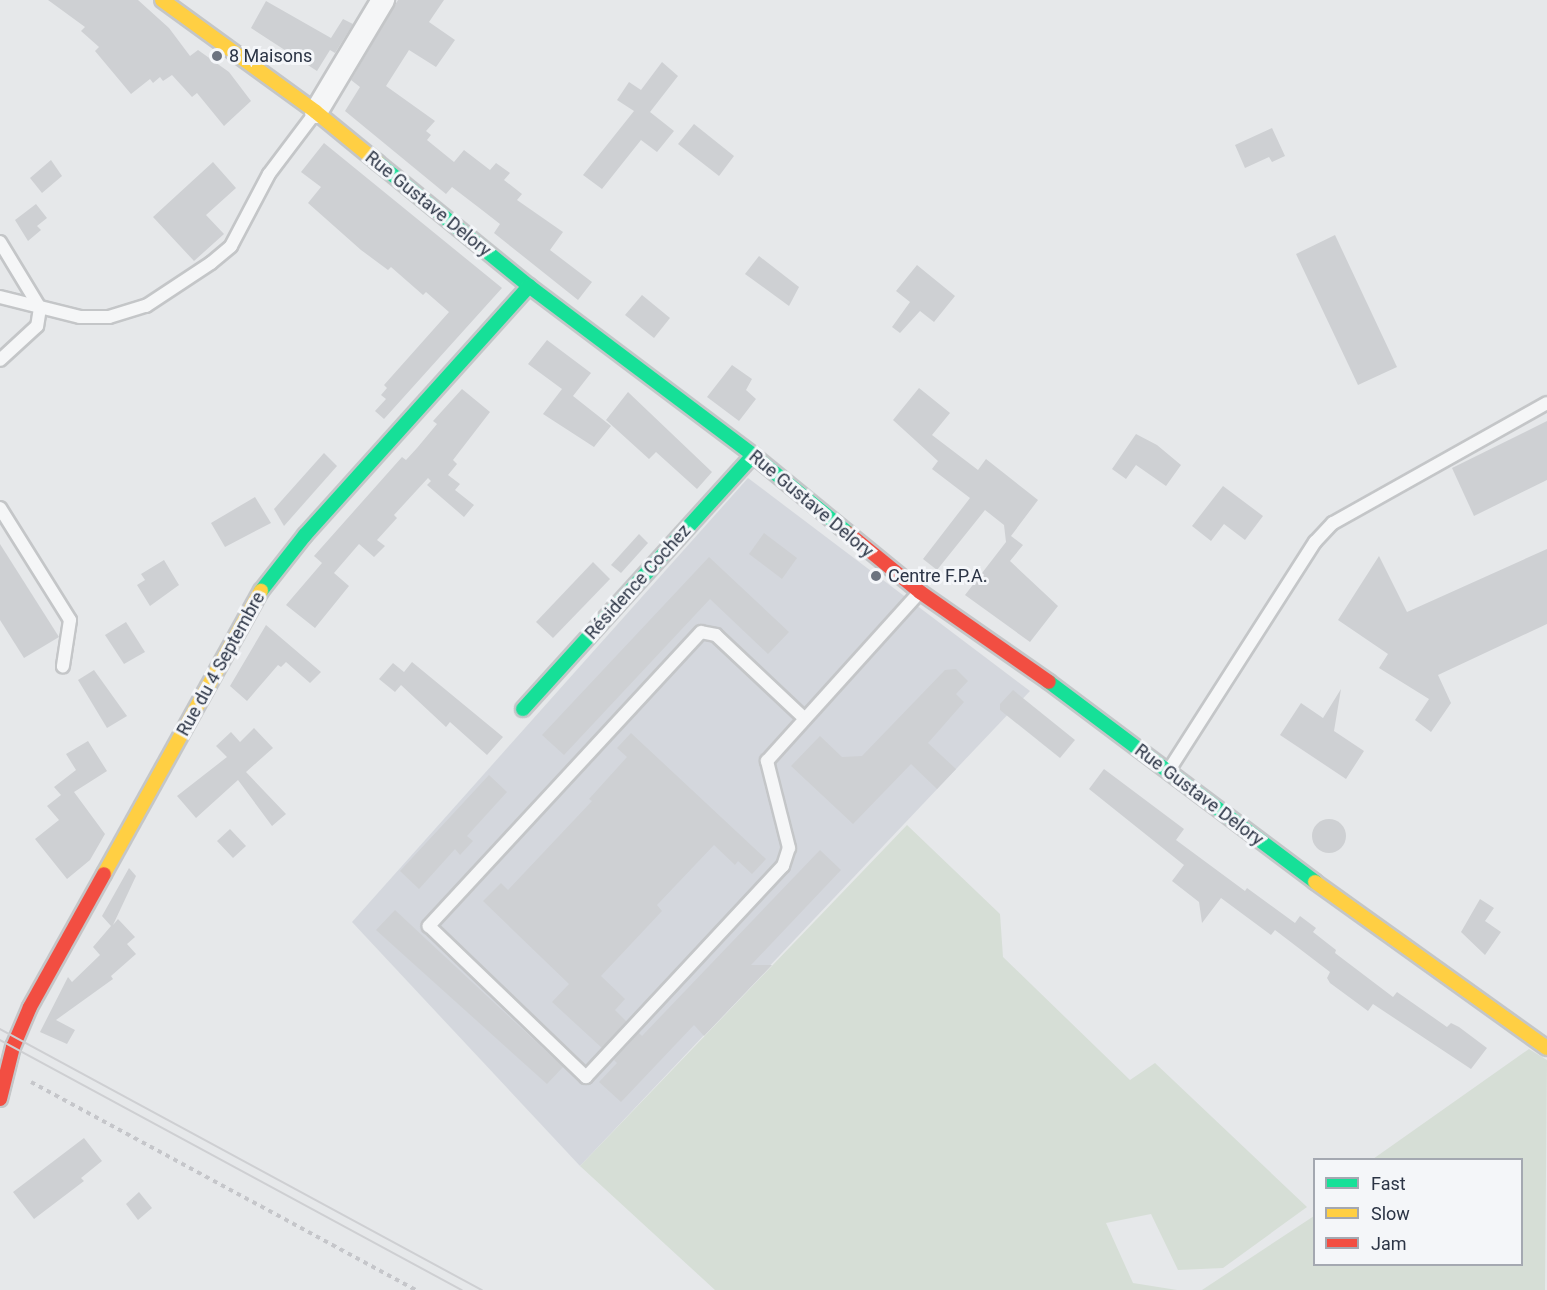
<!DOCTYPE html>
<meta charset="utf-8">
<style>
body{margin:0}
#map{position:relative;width:1547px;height:1290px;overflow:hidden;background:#e6e8ea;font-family:Roboto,sans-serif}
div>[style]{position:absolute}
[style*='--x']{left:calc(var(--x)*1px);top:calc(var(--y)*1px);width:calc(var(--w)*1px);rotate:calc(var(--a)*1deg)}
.built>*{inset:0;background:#d4d7dd}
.green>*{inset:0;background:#d6ded6}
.building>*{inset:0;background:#ced0d3}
.round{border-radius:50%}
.path>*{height:4px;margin-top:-2px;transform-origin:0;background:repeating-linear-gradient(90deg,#c5c6ca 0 4.5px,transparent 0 9px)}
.roads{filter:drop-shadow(2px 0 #c4c6c8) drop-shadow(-2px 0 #c4c6c8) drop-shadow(0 2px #c4c6c8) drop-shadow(0 -2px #c4c6c8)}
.lane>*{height:12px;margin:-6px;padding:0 6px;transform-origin:6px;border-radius:6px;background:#f5f6f7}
.street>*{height:22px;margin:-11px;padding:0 11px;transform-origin:11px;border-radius:11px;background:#f5f6f7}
.fast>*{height:14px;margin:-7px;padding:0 7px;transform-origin:7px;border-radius:7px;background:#16e098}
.slow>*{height:14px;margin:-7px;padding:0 7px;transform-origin:7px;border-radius:7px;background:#ffcf43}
.jam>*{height:14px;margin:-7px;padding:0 7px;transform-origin:7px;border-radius:7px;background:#f24e42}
.tram>*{height:1.5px;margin:-0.75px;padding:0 0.75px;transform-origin:0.75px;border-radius:0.75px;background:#cecfd2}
.dots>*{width:16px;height:16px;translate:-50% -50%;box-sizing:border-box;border:3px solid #f4f6f9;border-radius:50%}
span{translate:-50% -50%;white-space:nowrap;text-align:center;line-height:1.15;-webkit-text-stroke:6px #f4f6f9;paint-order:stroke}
.poi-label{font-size:18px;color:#2b3445}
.left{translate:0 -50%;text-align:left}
.street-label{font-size:18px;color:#2b3445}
.legend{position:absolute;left:1313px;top:1158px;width:210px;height:108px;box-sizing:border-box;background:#f4f6f9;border:2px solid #a4a8b1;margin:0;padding:8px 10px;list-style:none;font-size:18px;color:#2b3445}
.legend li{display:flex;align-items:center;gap:12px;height:30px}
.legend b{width:30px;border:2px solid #a4a8b1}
</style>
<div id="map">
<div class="built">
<i style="clip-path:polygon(748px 478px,1030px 691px,580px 1166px,352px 922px)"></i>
</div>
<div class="green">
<i style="clip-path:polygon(907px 825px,1000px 914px,1003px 957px,1130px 1080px,1155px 1063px,1307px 1207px,1223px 1268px,1178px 1270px,1151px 1214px,1106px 1223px,1133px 1283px,1177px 1290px,715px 1290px,580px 1166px)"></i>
<i style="clip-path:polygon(1529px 1049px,1547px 1060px,1545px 1290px,1202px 1290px,1314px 1216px,1314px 1264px,1522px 1264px,1522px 1160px,1373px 1159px)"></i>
</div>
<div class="building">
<i style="clip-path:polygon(48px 0,138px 0,169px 28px,190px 56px,198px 50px,229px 72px,251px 101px,224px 126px,197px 93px,192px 97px,172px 75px,163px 81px,160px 77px,153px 83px,150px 79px,131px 94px,95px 51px,99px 47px,81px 31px,85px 27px)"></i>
<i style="clip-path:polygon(398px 0,444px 0,429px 22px,455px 40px,436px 67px,409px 50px,386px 86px,435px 121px,426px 131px,431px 135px,427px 140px,454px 162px,464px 150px,490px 170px,496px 163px,510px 173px,504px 180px,522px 194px,517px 200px,563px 232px,550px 250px,592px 282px,578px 300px,494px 233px,500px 224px,482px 210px,452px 187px,446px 194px,345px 111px,360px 87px,351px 80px)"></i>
<i style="clip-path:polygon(266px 1px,331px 38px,343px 19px,353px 24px,335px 53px,330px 50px,317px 71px,251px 28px)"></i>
<i style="clip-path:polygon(662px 62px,678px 76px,650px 112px,674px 131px,657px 152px,641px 140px,602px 189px,583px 175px,634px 111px,617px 100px,629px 82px,641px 90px)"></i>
<i style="clip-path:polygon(694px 124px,734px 156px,719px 176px,678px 144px)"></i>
<i style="clip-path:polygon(1272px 128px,1285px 156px,1272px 162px,1269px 157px,1245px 168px,1235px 145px)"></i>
<i style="clip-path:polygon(324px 143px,502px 288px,384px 419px,375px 411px,386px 399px,381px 395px,387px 388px,384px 385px,449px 312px,426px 292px,423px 295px,391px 267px,388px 270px,361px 250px,308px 203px,321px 187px,301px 172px)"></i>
<i style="clip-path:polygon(51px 160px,62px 176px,42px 193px,30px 178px)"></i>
<i style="clip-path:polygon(213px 162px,236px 188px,206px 215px,224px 234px,194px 261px,153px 217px)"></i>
<i style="clip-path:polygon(36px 204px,47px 218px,37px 226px,41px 230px,28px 241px,15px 220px)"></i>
<i style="clip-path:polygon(1335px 235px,1397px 367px,1358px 385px,1296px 254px)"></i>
<i style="clip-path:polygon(759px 256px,799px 287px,789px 306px,745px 274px)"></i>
<i style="clip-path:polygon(917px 265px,955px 296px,934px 322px,920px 311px,900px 333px,892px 327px,910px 302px,896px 291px)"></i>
<i style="clip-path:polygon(642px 295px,670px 318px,654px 338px,625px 315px)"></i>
<i style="clip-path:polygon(547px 340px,591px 373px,573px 396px,611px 426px,594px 447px,543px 414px,562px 389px,528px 364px)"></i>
<i style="clip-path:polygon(732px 365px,752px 379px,746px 390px,756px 399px,739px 421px,707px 397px)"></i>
<i style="clip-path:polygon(919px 388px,950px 413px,932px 435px,978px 470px,986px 459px,1038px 500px,1011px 536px,1023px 545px,1010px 561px,1058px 606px,1030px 642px,965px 595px,1006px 542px,1004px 525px,985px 510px,937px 570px,923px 559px,970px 498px,932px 469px,938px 461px,893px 420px)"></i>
<i style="clip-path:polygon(462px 389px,490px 412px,453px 460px,457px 464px,448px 475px,460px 484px,455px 490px,474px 505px,464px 517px,427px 485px,431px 481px,428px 478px,394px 515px,397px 518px,377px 540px,385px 546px,374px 557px,359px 544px,334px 573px,349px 586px,315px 628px,286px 605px,322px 563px,314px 556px,402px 457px,406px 460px,417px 448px,437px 424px,433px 421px)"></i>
<i style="clip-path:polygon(628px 392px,712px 472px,697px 489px,656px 452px,649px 459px,606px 420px)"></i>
<i style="clip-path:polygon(1547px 421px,1547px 480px,1474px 516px,1452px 468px)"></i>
<i style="clip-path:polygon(1136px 434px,1157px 445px,1181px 465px,1166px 486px,1136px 465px,1126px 479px,1112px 469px)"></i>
<i style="clip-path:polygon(324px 453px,337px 466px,284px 526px,274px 509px)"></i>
<i style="clip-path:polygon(1223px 486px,1263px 516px,1245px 540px,1224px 524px,1211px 541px,1192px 526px)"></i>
<i style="clip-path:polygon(255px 497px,271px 523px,225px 547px,211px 523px)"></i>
<i style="clip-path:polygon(764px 533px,797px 558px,782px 579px,749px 554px)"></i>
<i style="clip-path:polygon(639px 534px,648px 543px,621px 573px,611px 565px)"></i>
<i style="clip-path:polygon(0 544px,59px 637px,24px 658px,0 620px)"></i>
<i style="clip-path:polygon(1547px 549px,1547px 624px,1438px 675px,1451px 703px,1431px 732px,1415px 720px,1429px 699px,1379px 668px,1388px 654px,1338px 620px,1379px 556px,1407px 612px)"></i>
<i style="clip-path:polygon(709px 557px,789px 632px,768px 654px,710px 599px,564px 755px,542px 735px)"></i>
<i style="clip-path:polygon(164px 560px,179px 585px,150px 606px,137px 585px,145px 580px,141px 574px)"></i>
<i style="clip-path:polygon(593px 562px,610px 579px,553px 638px,536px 622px)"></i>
<i style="clip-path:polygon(126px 622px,145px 652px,124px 664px,105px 635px)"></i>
<i style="clip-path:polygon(266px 625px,321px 672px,310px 683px,286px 662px,281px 667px,278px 665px,247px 701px,230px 686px)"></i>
<i style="clip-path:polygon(412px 662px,503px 737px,487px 755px,450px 722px,446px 727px,401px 685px,395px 692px,379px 679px,393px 663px,404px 672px)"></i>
<i style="clip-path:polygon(956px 669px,968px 681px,956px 694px,964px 702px,928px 743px,956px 769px,937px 789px,911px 764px,853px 824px,791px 766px,820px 736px,842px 757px,862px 756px,945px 670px)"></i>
<i style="clip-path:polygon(94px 670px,127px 716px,107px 728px,78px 680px)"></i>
<i style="clip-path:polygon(1341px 689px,1334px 731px,1364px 751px,1346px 779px,1280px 735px,1301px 703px,1323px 718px)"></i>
<i style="clip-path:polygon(1013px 690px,1075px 740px,1060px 758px,1000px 710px,1000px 704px)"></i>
<i style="clip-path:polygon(254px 728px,273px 748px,246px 772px,286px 814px,272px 826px,238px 780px,196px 818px,177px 796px,227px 757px,216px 746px,231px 732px,240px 742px)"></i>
<i style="clip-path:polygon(631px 733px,766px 859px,752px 874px,738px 861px,735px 865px,714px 845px,657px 905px,662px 911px,601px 976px,625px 999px,615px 1010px,627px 1022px,602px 1048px,552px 1002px,569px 984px,483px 901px,501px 883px,508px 890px,592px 801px,589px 799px,627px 757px,617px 748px)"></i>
<i style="clip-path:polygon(88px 741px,107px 771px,74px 792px,105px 834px,90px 860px,67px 879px,35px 839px,59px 820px,47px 806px,61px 795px,54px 787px,76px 770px,66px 754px)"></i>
<i style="clip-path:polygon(1104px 769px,1184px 829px,1176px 840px,1245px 891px,1247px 888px,1295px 923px,1300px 916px,1316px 928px,1313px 932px,1336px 950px,1335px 953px,1393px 997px,1397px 992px,1447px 1027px,1451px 1023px,1459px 1027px,1487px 1048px,1471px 1069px,1373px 1004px,1368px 1011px,1330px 983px,1327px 978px,1330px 972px,1275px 930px,1271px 935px,1221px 898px,1202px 923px,1199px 902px,1172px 881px,1184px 865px,1089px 789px)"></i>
<i style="clip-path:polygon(489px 775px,507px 792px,467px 836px,473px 841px,460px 855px,455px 849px,419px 889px,400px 871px)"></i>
<i class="round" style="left:1312px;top:819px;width:34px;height:34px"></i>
<i style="clip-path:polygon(230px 829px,246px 846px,233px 858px,217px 841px)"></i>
<i style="clip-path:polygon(820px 850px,841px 870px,751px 965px,772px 965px,704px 1036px,694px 1025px,621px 1102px,599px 1082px,617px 1063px,614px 1060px,639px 1033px,642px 1036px)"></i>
<i style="clip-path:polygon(129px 868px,136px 876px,113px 925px,118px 919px,135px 937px,127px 944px,136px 954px,111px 976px,113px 979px,56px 1020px,75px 1030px,67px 1044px,40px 1032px,68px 977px,72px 982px,100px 955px,93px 947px,111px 926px,102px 916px)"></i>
<i style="clip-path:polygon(1480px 899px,1494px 908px,1485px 921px,1501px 932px,1485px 955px,1461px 932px)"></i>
<i style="clip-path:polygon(395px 910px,563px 1067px,547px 1084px,376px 930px)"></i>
<i style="clip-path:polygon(84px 1138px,102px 1161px,81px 1178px,84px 1181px,34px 1219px,13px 1192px)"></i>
<i style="clip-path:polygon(139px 1192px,152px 1208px,138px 1220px,126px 1204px)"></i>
</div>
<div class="path">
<i style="--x:31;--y:1082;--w:437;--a:28.4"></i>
</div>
<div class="roads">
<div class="lane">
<i style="--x:0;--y:242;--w:77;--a:58.8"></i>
<i style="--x:40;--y:308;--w:18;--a:99"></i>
<i style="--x:37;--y:326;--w:50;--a:137.4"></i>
<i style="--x:0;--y:297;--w:82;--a:14"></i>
<i style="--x:80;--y:317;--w:29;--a:0"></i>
<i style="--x:109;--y:317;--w:39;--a:-17"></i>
<i style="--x:146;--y:306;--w:78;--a:-33.5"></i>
<i style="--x:211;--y:263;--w:26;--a:-40"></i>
<i style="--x:231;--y:246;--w:81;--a:-62.2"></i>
<i style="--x:269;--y:174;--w:76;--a:-53"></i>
<i style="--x:0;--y:508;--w:132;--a:58"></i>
<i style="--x:70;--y:620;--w:47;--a:98.7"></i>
<i style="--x:804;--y:718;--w:121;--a:-136.7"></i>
<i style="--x:716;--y:635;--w:15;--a:-169"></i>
<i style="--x:701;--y:632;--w:401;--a:132.8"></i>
<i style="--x:429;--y:926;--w:218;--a:43.9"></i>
<i style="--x:586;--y:1077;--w:289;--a:-47"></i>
<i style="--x:783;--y:866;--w:19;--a:-72"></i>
<i style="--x:789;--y:848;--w:90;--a:-104.2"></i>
<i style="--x:767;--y:761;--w:227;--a:-47.9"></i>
<i style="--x:1169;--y:770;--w:271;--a:-57.4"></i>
<i style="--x:1315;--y:542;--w:26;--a:-47"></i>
<i style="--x:1333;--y:523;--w:245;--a:-29.3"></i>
</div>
<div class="street">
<i style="--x:316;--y:112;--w:131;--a:-59.1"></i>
</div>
<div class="fast">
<i style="--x:377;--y:162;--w:196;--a:39.2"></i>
<i style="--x:529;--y:286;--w:281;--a:37"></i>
<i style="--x:753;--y:455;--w:123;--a:39.4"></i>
<i style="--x:261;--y:591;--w:71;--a:-51.8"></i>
<i style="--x:305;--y:535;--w:335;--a:-48"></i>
<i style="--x:1049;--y:682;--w:333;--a:36.9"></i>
<i style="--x:523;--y:709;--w:343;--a:-47.8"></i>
</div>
<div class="slow">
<i style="--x:162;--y:0;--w:190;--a:36"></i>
<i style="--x:316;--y:112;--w:79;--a:39.3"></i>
<i style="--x:104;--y:874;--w:324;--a:-61"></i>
<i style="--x:1315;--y:882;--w:285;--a:35.6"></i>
</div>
<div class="jam">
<i style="--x:848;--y:533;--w:93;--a:39.3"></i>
<i style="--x:920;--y:592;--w:157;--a:34.9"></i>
<i style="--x:0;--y:1099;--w:54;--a:-76"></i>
<i style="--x:13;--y:1047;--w:43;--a:-67"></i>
<i style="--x:30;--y:1007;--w:152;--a:-60.9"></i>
</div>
</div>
<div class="tram">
<i style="--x:0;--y:1029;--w:548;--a:28.44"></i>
<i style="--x:0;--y:1040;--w:525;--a:28.42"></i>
</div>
<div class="dots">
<i style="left:217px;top:56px;background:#6c737f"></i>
<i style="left:876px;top:576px;background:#6c737f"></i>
</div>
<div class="poi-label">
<span class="left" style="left:229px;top:56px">8 Maisons</span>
<span class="left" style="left:888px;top:576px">Centre F.P.A.</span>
</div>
<div class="street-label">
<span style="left:428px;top:204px;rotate:39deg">Rue Gustave Delory</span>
<span style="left:811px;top:504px;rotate:40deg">Rue Gustave Delory</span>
<span style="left:638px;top:582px;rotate:-48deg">Résidence Cochez</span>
<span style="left:221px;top:664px;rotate:-61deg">Rue du 4 Septembre</span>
<span style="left:1199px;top:795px;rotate:37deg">Rue Gustave Delory</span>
</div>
<ul class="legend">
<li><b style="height:8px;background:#16e098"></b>Fast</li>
<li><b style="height:8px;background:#ffcf43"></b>Slow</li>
<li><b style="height:8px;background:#f24e42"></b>Jam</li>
</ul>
</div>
